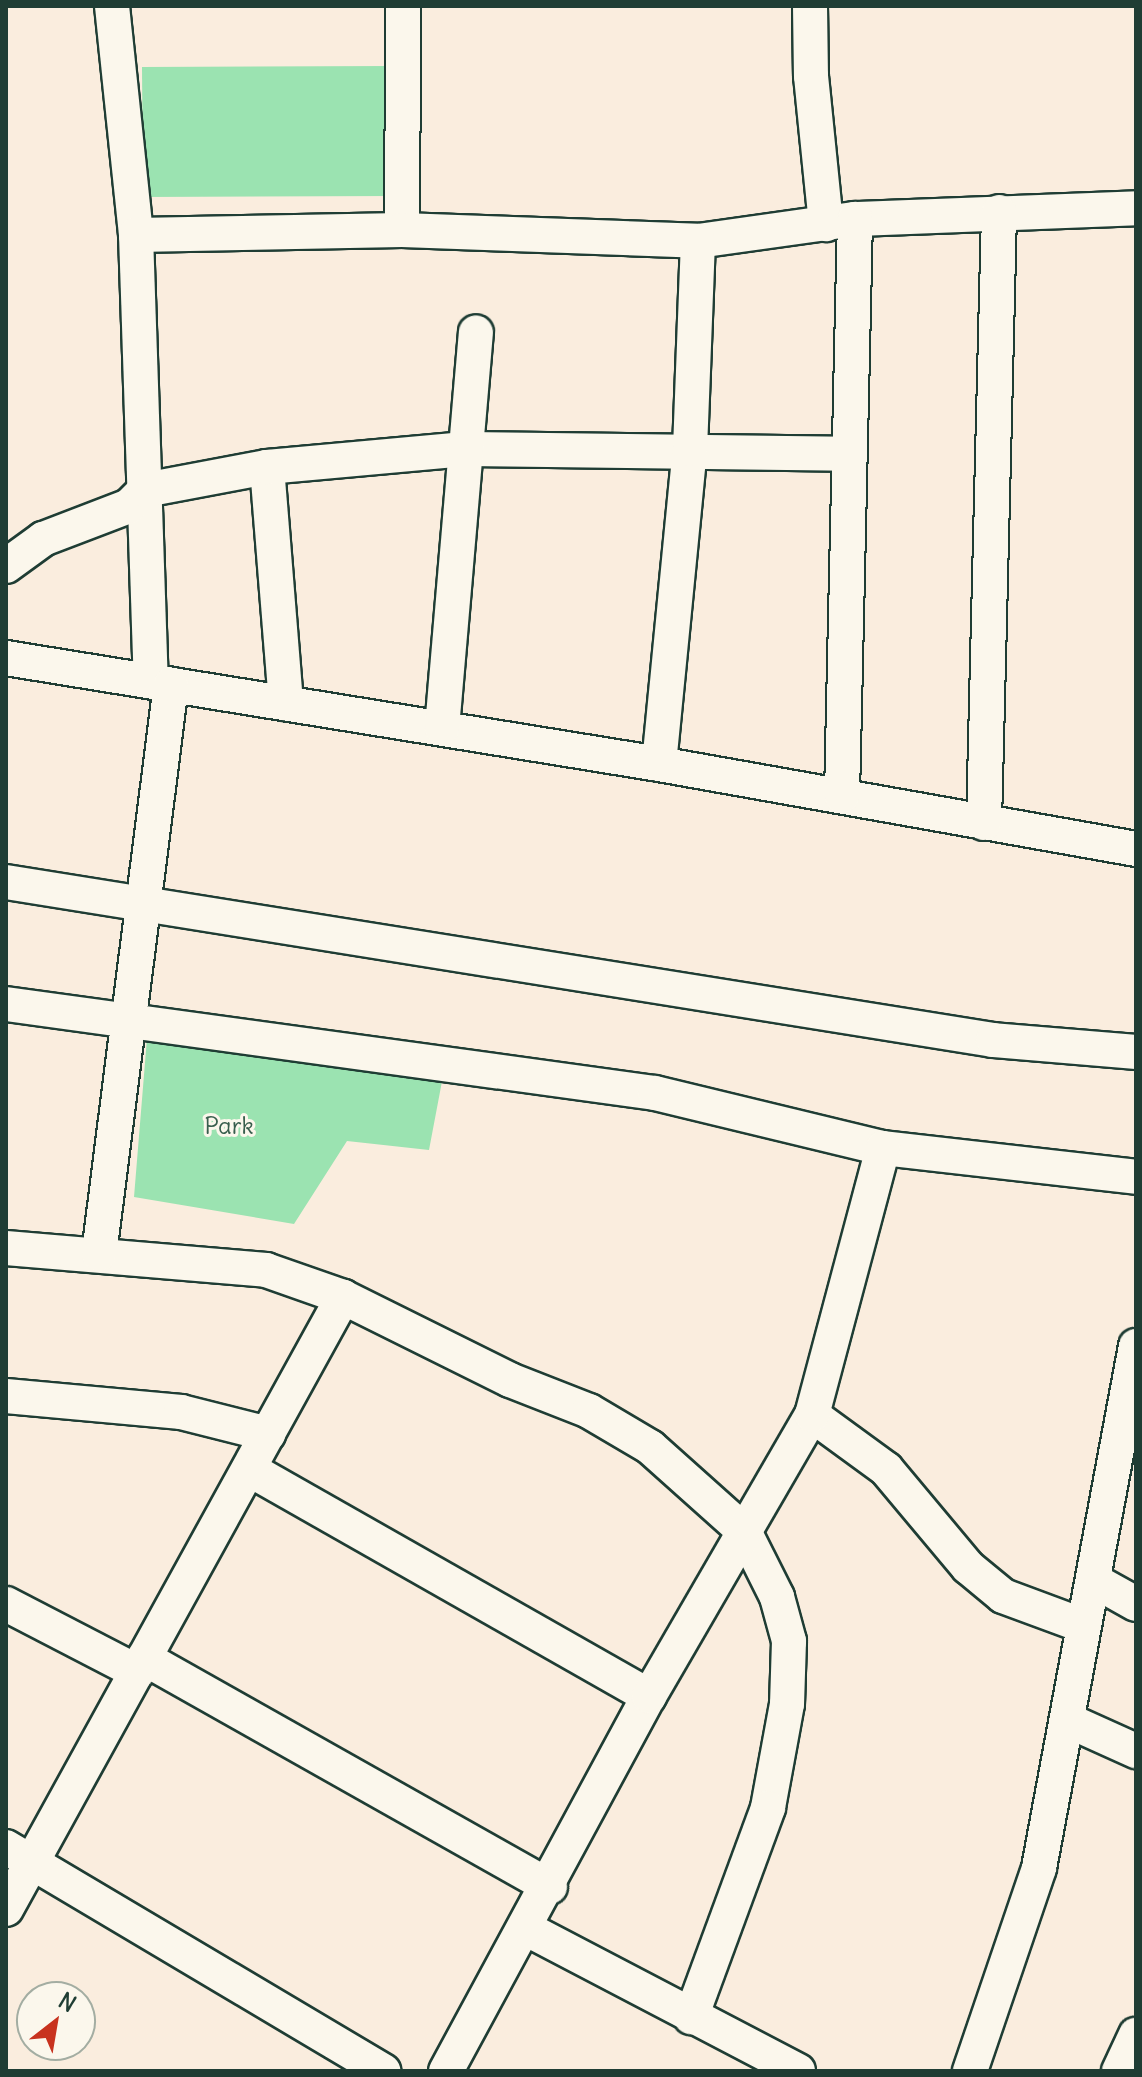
<!DOCTYPE html>
<style>
body{margin:0}
#map{position:relative;width:1142px;height:2077px;overflow:hidden;background:#faedde;font-family:Delius,sans-serif}
div>[style]{position:absolute}
[style*='--x']{left:calc(var(--x)*1px);top:calc(var(--y)*1px);width:calc(var(--w)*1px);rotate:calc(var(--a)*1deg)}
.green>*{inset:0;background:#9be3b1}
.roads{filter:drop-shadow(2px 0 #1f3d34) drop-shadow(-2px 0 #1f3d34) drop-shadow(0 2px #1f3d34) drop-shadow(0 -2px #1f3d34)}
.minor>*{height:34px;margin:-17px;padding:0 17px;transform-origin:17px;border-radius:17px;background:#fbf7ec}
span{translate:-50% -50%;white-space:nowrap;text-align:center;line-height:1.15;-webkit-text-stroke:6px #fbf7ec;paint-order:stroke}
.park-label{font-size:24px;color:#385e4d}
.frame{position:absolute;inset:0;border:8px solid #1f3d34;pointer-events:none}
.north{position:absolute;left:16px;top:1981px;width:80px;height:80px;box-sizing:border-box;background:#fbf7ec;border:2px solid #a3ada2;border-radius:50%;rotate:31deg;font-size:22px;font-weight:700;line-height:32px;text-align:center;color:#1f3d34}
.north::after{content:'';display:block;margin:auto;width:28px;height:36px;background:#c8321e;clip-path:polygon(50% 0,100% 100%,50% 72%,0 100%)}
</style>
<div id="map">
<div class="green">
<i style="clip-path:polygon(393px 66px,394px 196px,143px 197px,142px 67px)"></i>
<i style="clip-path:polygon(148px 1026px,443px 1076px,429px 1150px,347px 1141px,294px 1224px,134px 1197px)"></i>
</div>
<div class="roads">
<div class="minor">
<i style="--x:112;--y:6;--w:230;--a:84"></i>
<i style="--x:136;--y:235;--w:446;--a:88.1"></i>
<i style="--x:810;--y:6;--w:70;--a:89.2"></i>
<i style="--x:811;--y:76;--w:149;--a:84.2"></i>
<i style="--x:402;--y:230;--w:224;--a:-89.7"></i>
<i style="--x:136;--y:235;--w:266;--a:-1.1"></i>
<i style="--x:402;--y:230;--w:296;--a:2.1"></i>
<i style="--x:698;--y:241;--w:159;--a:-8"></i>
<i style="--x:855;--y:219;--w:281;--a:-2.2"></i>
<i style="--x:267;--y:467;--w:237;--a:85.4"></i>
<i style="--x:6;--y:566;--w:46;--a:-36.1"></i>
<i style="--x:43;--y:539;--w:92;--a:-21"></i>
<i style="--x:129;--y:506;--w:23;--a:-45"></i>
<i style="--x:145;--y:490;--w:124;--a:-10.7"></i>
<i style="--x:267;--y:467;--w:199;--a:-5.2"></i>
<i style="--x:465;--y:449;--w:384;--a:0.7"></i>
<i style="--x:6;--y:658;--w:662;--a:9.22"></i>
<i style="--x:659;--y:764;--w:485;--a:10.1"></i>
<i style="--x:442;--y:728;--w:397;--a:-85.1"></i>
<i style="--x:659;--y:764;--w:317;--a:-84.4"></i>
<i style="--x:690;--y:449;--w:208;--a:-87.8"></i>
<i style="--x:842;--y:796;--w:577;--a:-88.71"></i>
<i style="--x:984;--y:823;--w:611;--a:-88.59"></i>
<i style="--x:6;--y:882;--w:1000;--a:9.09"></i>
<i style="--x:993;--y:1040;--w:144;--a:4.8"></i>
<i style="--x:6;--y:1004;--w:655;--a:7.81"></i>
<i style="--x:655;--y:1093;--w:235;--a:13.6"></i>
<i style="--x:883;--y:1148;--w:255;--a:6.5"></i>
<i style="--x:6;--y:1248;--w:261;--a:4.8"></i>
<i style="--x:266;--y:1270;--w:82;--a:19.3"></i>
<i style="--x:343;--y:1297;--w:186;--a:26.4"></i>
<i style="--x:510;--y:1380;--w:85;--a:21.4"></i>
<i style="--x:589;--y:1411;--w:71;--a:30.5"></i>
<i style="--x:650;--y:1447;--w:126;--a:41.8"></i>
<i style="--x:744;--y:1531;--w:74;--a:63.4"></i>
<i style="--x:777;--y:1597;--w:46;--a:74.7"></i>
<i style="--x:789;--y:1641;--w:63;--a:91.8"></i>
<i style="--x:787;--y:1704;--w:106;--a:100.4"></i>
<i style="--x:768;--y:1808;--w:223;--a:110.2"></i>
<i style="--x:99;--y:1254;--w:574;--a:-82.79"></i>
<i style="--x:6;--y:1396;--w:176;--a:5.2"></i>
<i style="--x:181;--y:1412;--w:90;--a:14.2"></i>
<i style="--x:812;--y:1415;--w:92;--a:36.1"></i>
<i style="--x:886;--y:1469;--w:128;--a:50.1"></i>
<i style="--x:968;--y:1567;--w:45;--a:39.6"></i>
<i style="--x:1003;--y:1596;--w:86;--a:20.3"></i>
<i style="--x:249;--y:1469;--w:460;--a:29.6"></i>
<i style="--x:1093;--y:1580;--w:49;--a:29.2"></i>
<i style="--x:6;--y:1604;--w:148;--a:27.4"></i>
<i style="--x:144;--y:1658;--w:466;--a:29.4"></i>
<i style="--x:1067;--y:1720;--w:76;--a:24.2"></i>
<i style="--x:6;--y:1847;--w:439;--a:30.7"></i>
<i style="--x:6;--y:1909;--w:699;--a:-61.16"></i>
<i style="--x:525;--y:1928;--w:308;--a:27.6"></i>
<i style="--x:446;--y:2071;--w:426;--a:-61.6"></i>
<i style="--x:649;--y:1696;--w:325;--a:-59.9"></i>
<i style="--x:812;--y:1415;--w:276;--a:-75.1"></i>
<i style="--x:970;--y:2071;--w:214;--a:-71.2"></i>
<i style="--x:1039;--y:1868;--w:531;--a:-79.47"></i>
<i style="--x:1119;--y:2071;--w:40;--a:-65"></i>
</div>
</div>
<div class="park-label">
<span style="left:229px;top:1126px">Park</span>
</div>
<div class="frame"></div>
<div class="north">N</div>
</div>
